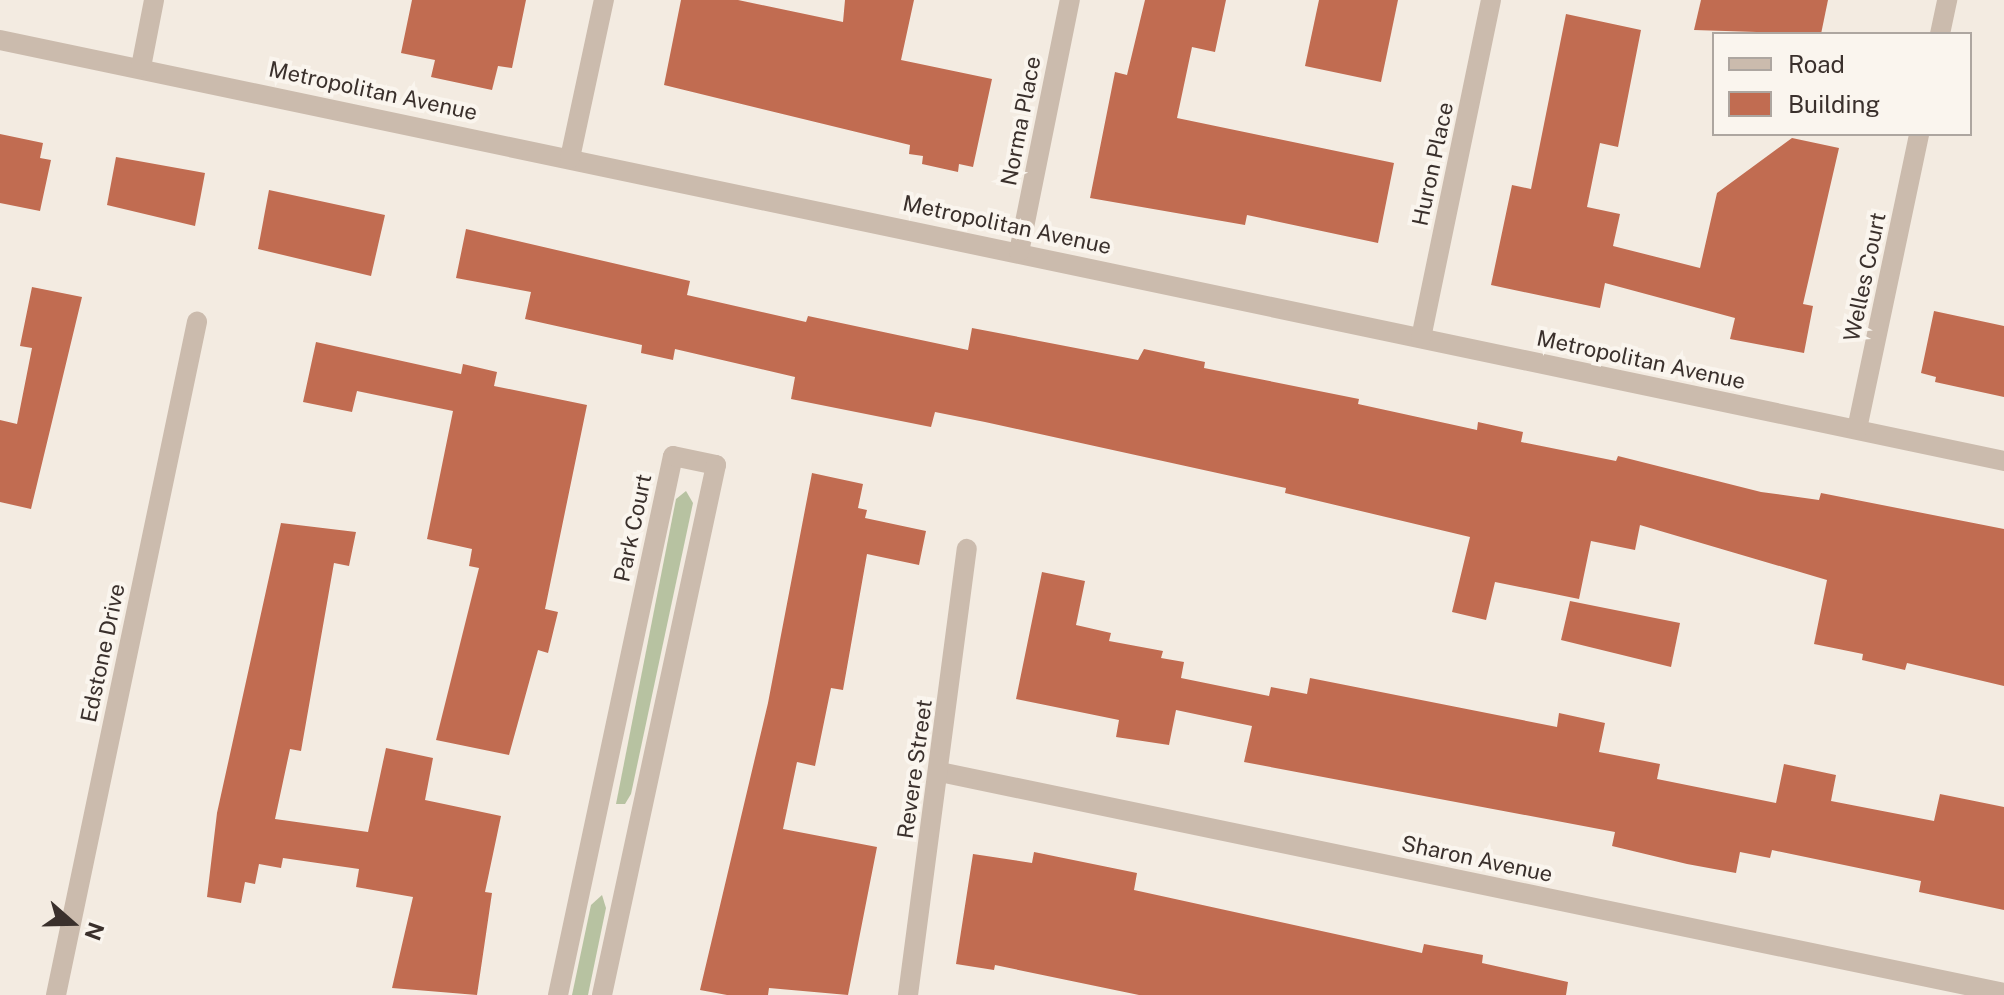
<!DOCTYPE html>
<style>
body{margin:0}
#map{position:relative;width:2004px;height:995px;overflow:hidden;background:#f3ebe1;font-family:"Public Sans",sans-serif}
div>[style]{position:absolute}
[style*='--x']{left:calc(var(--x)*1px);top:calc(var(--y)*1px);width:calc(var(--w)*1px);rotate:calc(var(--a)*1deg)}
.green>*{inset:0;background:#b7c2a1}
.building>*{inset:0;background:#c16c51}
.minor>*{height:20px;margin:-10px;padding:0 10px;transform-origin:10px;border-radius:10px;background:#cbbbad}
span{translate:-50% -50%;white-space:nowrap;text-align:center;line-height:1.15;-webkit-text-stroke:8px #faf5ee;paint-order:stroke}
.street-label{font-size:22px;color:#3a302c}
.legend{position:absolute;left:1712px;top:32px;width:260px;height:104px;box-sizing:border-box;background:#faf5ee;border:2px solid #ada6a0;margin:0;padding:10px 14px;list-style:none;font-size:24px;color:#3a302c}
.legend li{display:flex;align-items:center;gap:16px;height:40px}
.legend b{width:40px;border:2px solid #ada6a0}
.north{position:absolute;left:32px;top:883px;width:80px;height:80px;-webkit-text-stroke:6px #faf5ee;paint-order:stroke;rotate:110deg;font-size:22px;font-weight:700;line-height:32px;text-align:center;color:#3a302c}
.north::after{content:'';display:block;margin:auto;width:28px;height:36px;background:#3a302c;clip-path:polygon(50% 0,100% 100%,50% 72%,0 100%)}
</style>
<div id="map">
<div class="green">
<i style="clip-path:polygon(686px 491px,693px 503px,631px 794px,625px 804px,616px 804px,676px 499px)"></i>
<i style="clip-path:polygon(602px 895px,606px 908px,588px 995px,572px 995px,591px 905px)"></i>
</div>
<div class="building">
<i style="clip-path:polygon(412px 0,526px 0,512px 68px,498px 66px,492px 90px,431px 77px,435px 60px,401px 53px)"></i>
<i style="clip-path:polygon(681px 0,738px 0,843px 22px,845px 0,914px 0,901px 60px,992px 79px,973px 167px,959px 164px,958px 172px,922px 164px,923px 156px,909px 154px,910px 145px,664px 85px)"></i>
<i style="clip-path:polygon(1145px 0,1226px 0,1215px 52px,1192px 47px,1177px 118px,1394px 163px,1378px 243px,1247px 215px,1245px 225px,1090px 198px,1115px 72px,1127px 75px)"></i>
<i style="clip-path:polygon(1319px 0,1398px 0,1381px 82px,1305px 66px)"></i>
<i style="clip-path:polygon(1701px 0,1828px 0,1821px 34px,1694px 30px)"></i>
<i style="clip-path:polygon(1566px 14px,1641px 30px,1618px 147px,1600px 143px,1587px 207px,1620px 214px,1613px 246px,1700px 268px,1717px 193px,1792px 138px,1839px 148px,1803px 304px,1813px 306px,1804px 353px,1730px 339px,1735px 318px,1605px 283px,1600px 308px,1491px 285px,1512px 185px,1531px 189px)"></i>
<i style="clip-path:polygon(0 134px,43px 143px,40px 158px,51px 160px,40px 211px,0 203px)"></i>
<i style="clip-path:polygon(116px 157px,205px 173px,195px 226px,107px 205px)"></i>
<i style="clip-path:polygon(269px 190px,385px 215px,371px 276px,258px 249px)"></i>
<i style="clip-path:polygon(466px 229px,690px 281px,687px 295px,806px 322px,808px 316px,968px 350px,972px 328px,1138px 360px,1144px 349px,1205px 362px,1204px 368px,1359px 399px,1358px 404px,1477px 430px,1478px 422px,1523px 432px,1521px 442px,1616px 461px,1618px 456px,1761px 492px,1819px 500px,1821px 493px,2004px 529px,2004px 686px,1907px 663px,1905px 670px,1862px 660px,1863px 654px,1814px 644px,1827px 580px,1640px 525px,1635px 550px,1591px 541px,1579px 599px,1495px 582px,1486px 620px,1452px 612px,1470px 537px,1285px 493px,1286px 488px,985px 422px,935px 412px,931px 427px,791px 399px,795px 377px,675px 349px,673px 360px,641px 353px,642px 345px,525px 319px,531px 292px,456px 278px)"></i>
<i style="clip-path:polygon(32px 287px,82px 297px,31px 509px,0 502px,0 420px,17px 424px,32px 348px,20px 346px)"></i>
<i style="clip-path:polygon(1934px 311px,2004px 326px,2004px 397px,1935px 382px,1936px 377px,1921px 373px)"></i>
<i style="clip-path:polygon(316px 342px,461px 374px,463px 364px,497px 372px,494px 386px,587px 405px,545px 609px,558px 612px,548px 653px,538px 650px,509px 755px,436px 740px,479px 568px,469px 566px,472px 549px,427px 539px,453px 411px,357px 391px,352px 412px,303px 402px)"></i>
<i style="clip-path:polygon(812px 473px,863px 484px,858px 508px,867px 510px,865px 518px,926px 531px,919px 565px,867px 554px,843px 690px,831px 688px,815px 766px,797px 762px,783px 829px,877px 847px,848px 995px,769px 988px,768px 995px,727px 995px,700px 990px,768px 703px)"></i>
<i style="clip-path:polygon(281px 523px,356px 532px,349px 566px,334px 563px,301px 751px,290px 749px,275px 819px,368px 832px,386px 748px,433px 758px,425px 800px,501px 816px,485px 892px,492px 893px,477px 995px,392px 988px,413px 897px,356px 887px,359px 869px,283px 858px,281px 868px,259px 864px,255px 884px,245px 882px,241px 903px,207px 897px,217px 813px)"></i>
<i style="clip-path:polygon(1042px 572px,1085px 581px,1076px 625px,1111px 633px,1109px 641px,1163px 651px,1161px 658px,1184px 662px,1181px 678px,1269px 696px,1271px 687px,1307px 694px,1310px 678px,1557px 727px,1559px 713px,1605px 723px,1599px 752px,1660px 764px,1657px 779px,1776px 803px,1784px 764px,1836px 775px,1831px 801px,1934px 821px,1940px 794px,2004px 807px,2004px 910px,1919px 892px,1921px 881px,1772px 850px,1770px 858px,1740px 852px,1736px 873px,1687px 864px,1612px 846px,1615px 832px,1244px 762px,1252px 726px,1176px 710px,1169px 745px,1116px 737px,1119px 720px,1016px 699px)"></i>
<i style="clip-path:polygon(1570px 601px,1680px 623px,1671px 667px,1561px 640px)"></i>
<i style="clip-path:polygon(1034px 852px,1137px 873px,1134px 890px,1422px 953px,1424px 944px,1483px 955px,1482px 963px,1568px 982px,1566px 995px,1139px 995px,995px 965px,994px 970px,956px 964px,973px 854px,1032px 863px)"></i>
</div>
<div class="minor">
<i style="--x:1940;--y:34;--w:35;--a:-78"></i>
<i style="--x:0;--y:40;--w:2048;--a:11.86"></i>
<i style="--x:141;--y:67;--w:68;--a:-79"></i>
<i style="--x:570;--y:158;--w:162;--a:-77.9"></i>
<i style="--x:1019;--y:252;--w:257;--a:-78.6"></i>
<i style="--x:1421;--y:338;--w:345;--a:-78.3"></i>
<i style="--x:1857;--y:429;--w:301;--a:-78.1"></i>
<i style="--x:940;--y:772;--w:1087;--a:11.73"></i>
<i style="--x:56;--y:995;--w:688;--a:-78.17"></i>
<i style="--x:558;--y:995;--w:551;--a:-77.96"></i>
<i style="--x:673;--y:456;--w:44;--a:11.8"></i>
<i style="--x:716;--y:465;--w:542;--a:102.14"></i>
<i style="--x:908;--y:995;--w:450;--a:-82.5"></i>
</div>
<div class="street-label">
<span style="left:373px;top:91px;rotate:12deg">Metropolitan Avenue</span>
<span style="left:1021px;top:121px;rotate:-79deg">Norma Place</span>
<span style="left:1433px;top:164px;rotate:-78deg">Huron Place</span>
<span style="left:1007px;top:225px;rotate:12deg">Metropolitan Avenue</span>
<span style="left:1865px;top:277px;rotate:-78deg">Welles Court</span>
<span style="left:1641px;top:360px;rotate:12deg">Metropolitan Avenue</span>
<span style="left:633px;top:528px;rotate:-78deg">Park Court</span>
<span style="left:103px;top:653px;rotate:-78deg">Edstone Drive</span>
<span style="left:915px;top:769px;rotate:-82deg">Revere Street</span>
<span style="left:1477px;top:859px;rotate:12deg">Sharon Avenue</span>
</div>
<ul class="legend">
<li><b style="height:10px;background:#cbbbad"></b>Road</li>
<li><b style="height:22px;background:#c16c51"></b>Building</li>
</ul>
<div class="north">N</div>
</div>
